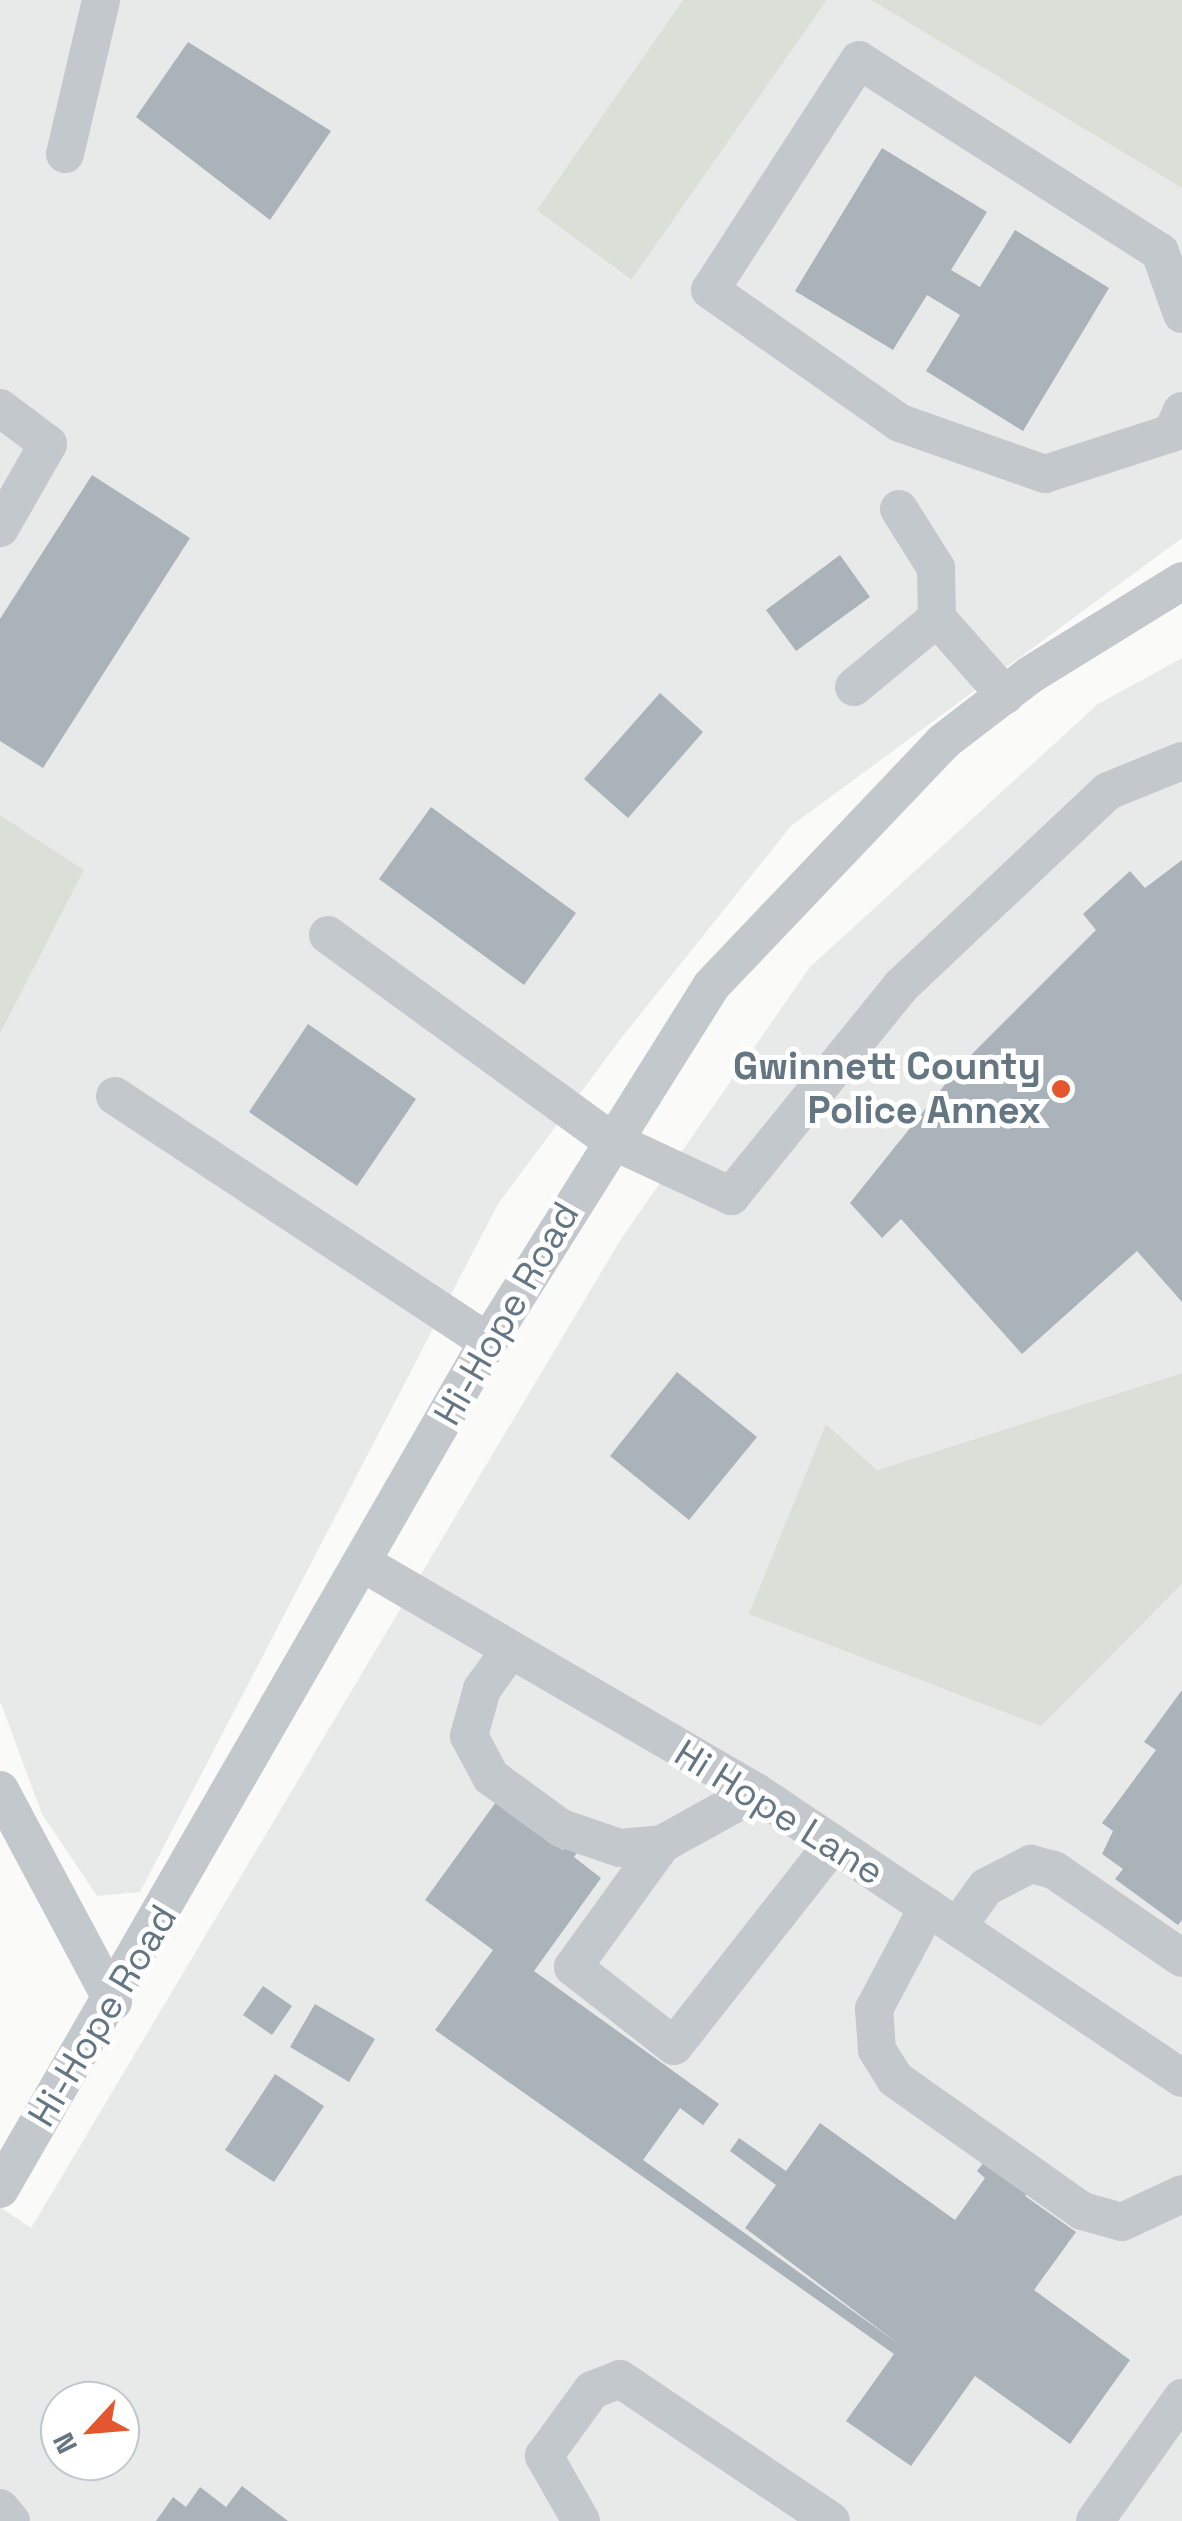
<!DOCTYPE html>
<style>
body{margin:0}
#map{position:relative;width:1182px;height:2521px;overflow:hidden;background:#fafaf8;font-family:"Space Grotesk",sans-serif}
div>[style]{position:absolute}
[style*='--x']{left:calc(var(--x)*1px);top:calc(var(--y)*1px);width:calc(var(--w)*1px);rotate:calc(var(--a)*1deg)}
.built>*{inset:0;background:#e8e9e9}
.green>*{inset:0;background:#dadfd7}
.building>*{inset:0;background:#aab3b9}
.minor>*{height:38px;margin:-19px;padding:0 19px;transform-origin:19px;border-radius:19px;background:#c3c8cc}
.dots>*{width:28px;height:28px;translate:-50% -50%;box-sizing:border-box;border:5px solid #fff;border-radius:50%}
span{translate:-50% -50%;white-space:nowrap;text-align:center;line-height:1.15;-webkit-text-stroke:10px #fff;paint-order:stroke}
.poi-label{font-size:38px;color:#657683;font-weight:700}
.right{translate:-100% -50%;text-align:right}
.street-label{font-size:38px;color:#657683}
.north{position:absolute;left:40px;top:2381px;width:100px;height:100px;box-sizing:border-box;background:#fff;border:2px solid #c1c8cd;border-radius:50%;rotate:244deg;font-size:28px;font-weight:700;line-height:40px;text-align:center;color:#657683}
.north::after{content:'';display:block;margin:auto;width:35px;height:45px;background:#e4572e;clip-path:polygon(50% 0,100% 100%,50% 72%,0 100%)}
</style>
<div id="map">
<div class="built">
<i style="clip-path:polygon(0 0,683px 0,538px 210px,630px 280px,827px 0,871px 0,1182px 188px,1182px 538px,791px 826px,622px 1037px,498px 1204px,140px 1892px,97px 1896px,42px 1814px,0 1701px,0 1034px,84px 870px,0 815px)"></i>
<i style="clip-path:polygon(evenodd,1182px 658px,1182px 1373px,877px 1470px,826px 1424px,1041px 1725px,1182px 1584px,1182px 2521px,0 2521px,0 2207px,31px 2228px,621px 1239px,810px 967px,1098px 704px,1182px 658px,60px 2401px,120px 2401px,120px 2461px,60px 2461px,60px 2401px)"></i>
</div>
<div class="green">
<i style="clip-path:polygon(683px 0,827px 0,631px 280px,537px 210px)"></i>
<i style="clip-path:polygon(871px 0,1182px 0,1182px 188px)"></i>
<i style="clip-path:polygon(0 815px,84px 870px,0 1034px)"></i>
<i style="clip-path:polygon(1182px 1373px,1182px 1584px,1041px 1726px,749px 1614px,826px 1424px,877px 1470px)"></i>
</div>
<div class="building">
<i style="clip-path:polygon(188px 42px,331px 131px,270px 220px,136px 117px)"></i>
<i style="clip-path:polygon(882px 148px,987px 212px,951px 270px,980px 287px,1015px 230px,1109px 288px,1023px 431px,926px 371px,960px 315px,927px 295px,893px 350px,795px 291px)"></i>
<i style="clip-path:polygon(92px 475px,190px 538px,43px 768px,0 741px,0 619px)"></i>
<i style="clip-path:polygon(840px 555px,870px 597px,796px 651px,766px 610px)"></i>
<i style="clip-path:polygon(660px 693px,703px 732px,628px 818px,584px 779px)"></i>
<i style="clip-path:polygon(431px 807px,576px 913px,524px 985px,379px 879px)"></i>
<i style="clip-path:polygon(1182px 860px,1182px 1302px,1137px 1251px,1022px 1354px,901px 1219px,882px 1238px,850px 1203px,959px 1067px,1096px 930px,1083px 914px,1130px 871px,1145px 888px)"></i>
<i style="clip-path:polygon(308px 1024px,416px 1099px,357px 1186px,249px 1112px)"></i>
<i style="clip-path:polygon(677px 1372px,757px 1437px,689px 1520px,610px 1456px)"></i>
<i style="clip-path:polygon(1182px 1690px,1182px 1920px,1178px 1925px,1115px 1879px,1123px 1869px,1102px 1854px,1113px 1831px,1102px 1823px,1156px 1750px,1144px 1742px)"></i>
<i style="clip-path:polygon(496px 1802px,563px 1850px,570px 1839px,581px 1847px,574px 1857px,601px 1878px,534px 1971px,719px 2104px,703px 2125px,680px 2108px,643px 2160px,900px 2345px,745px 2228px,776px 2185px,730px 2151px,739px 2138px,786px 2171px,820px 2123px,955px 2220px,985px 2178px,977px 2171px,990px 2154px,1033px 2185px,1025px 2196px,1076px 2232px,1034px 2290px,1130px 2360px,1070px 2444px,975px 2376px,911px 2466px,846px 2421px,894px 2354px,435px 2030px,493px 1950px,425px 1900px)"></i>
<i style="clip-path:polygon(263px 1986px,292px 2006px,272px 2035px,243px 2015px)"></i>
<i style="clip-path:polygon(315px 2004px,375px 2039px,349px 2082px,290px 2047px)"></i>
<i style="clip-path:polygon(275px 2074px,324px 2106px,274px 2182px,225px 2150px)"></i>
<i style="clip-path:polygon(242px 2486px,288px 2521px,156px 2521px,173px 2497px,186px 2507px,200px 2487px,226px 2507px)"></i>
</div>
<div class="minor">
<i style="--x:65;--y:154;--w:158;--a:-76.8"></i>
<i style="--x:1182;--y:314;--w:66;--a:-109.5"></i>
<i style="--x:1160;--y:252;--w:357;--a:-147.5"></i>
<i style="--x:859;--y:60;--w:274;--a:122.9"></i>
<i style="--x:710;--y:290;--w:232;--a:35"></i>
<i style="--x:900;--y:423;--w:154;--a:19.4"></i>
<i style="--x:1045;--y:474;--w:133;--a:-17.9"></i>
<i style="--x:1172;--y:433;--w:24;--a:-66"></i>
<i style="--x:0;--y:408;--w:60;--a:36.9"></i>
<i style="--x:48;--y:444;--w:97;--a:119.7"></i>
<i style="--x:899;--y:509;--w:70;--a:57.9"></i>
<i style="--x:936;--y:568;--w:50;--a:88.9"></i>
<i style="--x:854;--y:687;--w:108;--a:-39.7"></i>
<i style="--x:937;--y:618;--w:103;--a:48.6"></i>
<i style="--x:328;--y:935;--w:347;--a:36"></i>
<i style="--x:609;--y:1139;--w:135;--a:25"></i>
<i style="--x:731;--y:1196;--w:270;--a:-51"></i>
<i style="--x:901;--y:986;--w:284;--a:-43.3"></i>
<i style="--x:1108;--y:791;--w:80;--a:-22.1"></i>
<i style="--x:115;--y:1096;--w:447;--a:33.4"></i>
<i style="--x:366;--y:1565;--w:451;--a:30.2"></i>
<i style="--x:756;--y:1792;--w:513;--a:33.88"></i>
<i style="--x:508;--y:1653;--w:44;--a:125.8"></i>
<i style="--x:482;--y:1689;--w:49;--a:105.5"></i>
<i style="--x:469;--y:1736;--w:47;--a:61.8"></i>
<i style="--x:491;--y:1777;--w:87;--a:36.1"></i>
<i style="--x:561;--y:1828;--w:62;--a:18.7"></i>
<i style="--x:620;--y:1848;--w:42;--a:-5.4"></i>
<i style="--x:662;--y:1844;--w:107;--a:-29"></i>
<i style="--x:0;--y:1790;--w:240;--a:61.9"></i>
<i style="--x:662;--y:1844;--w:152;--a:125.9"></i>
<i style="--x:573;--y:1967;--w:128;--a:38"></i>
<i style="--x:674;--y:2046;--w:257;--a:-51.8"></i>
<i style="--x:928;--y:1907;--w:115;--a:117.9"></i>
<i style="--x:874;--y:2009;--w:41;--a:85.8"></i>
<i style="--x:877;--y:2050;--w:34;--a:58"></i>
<i style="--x:895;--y:2079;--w:229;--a:35.2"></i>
<i style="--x:1082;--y:2211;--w:41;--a:15.4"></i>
<i style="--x:1122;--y:2222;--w:66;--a:-25"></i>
<i style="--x:957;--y:1927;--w:49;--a:-54.1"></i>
<i style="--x:986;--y:1887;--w:51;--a:-27.1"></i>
<i style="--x:1031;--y:1864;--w:24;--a:15"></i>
<i style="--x:1054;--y:1870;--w:155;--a:34.5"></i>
<i style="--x:0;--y:2189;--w:978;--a:-60.05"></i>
<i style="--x:488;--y:1342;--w:420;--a:-57.9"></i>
<i style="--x:711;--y:986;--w:337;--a:-46.4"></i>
<i style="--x:943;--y:742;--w:110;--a:-37.6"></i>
<i style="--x:1030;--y:675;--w:179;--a:-31.7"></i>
<i style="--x:0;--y:2508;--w:17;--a:50"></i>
<i style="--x:581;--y:2521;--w:75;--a:-119.6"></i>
<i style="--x:544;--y:2456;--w:82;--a:-54"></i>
<i style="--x:592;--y:2390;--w:30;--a:-21"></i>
<i style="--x:620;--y:2379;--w:254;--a:33.9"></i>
<i style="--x:1095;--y:2521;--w:151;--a:-54.7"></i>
</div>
<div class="dots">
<i style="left:1061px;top:1089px;background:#e4572e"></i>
</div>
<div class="poi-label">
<span class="right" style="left:1041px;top:1089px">Gwinnett County<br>Police Annex</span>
</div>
<div class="street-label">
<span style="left:507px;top:1314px;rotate:-60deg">Hi-Hope Road</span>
<span style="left:779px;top:1813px;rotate:32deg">Hi Hope Lane</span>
<span style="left:103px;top:2016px;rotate:-59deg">Hi-Hope Road</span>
</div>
<div class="north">N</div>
</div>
